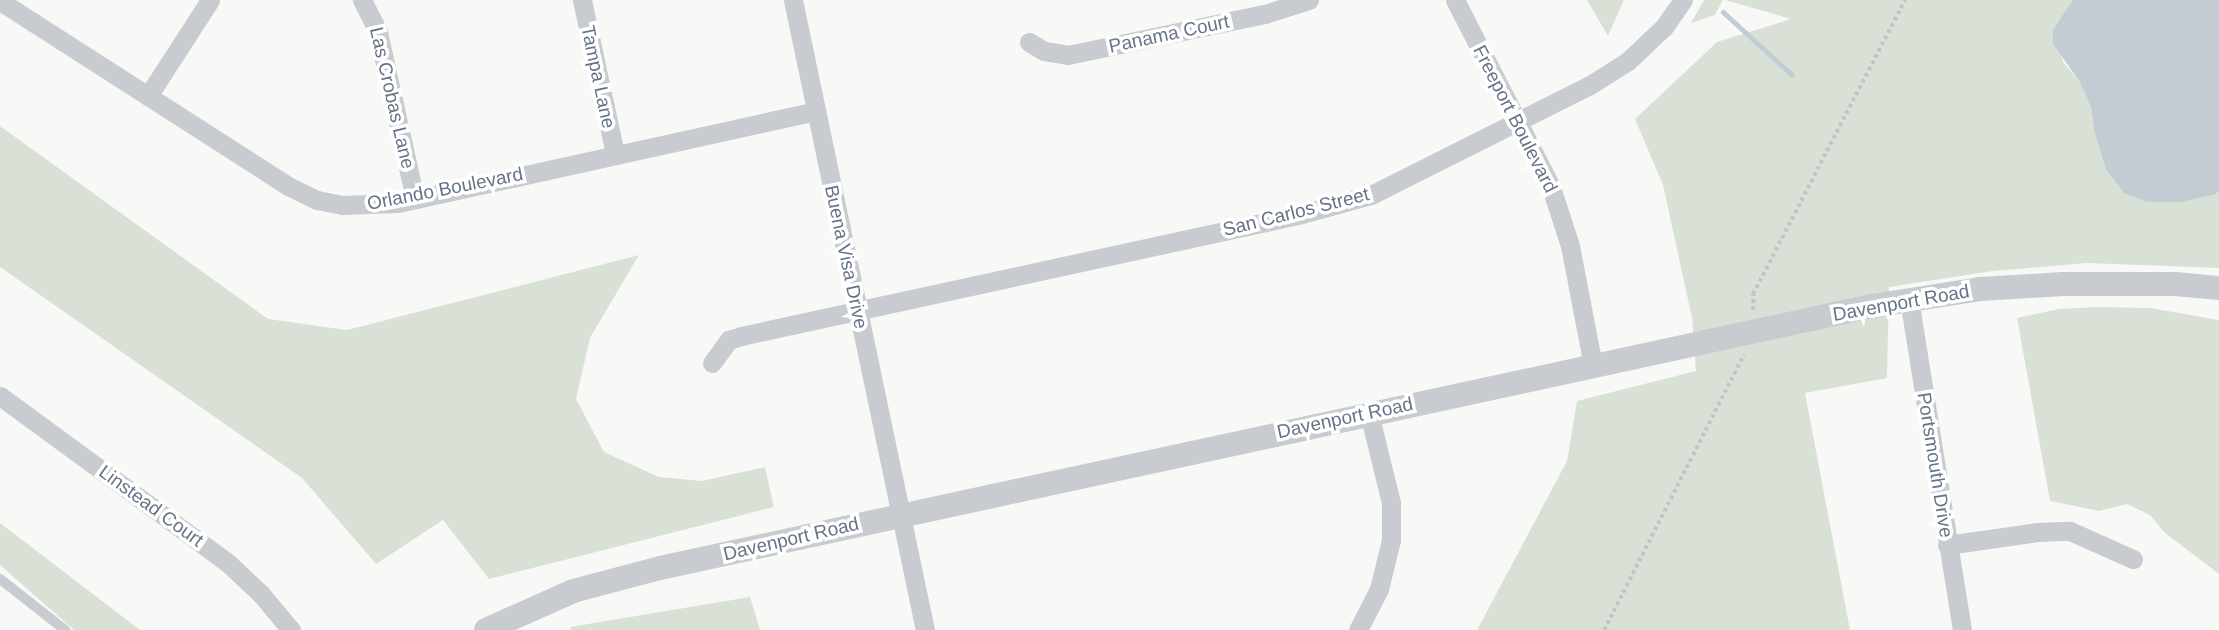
<!DOCTYPE html>
<style>
body{margin:0}
#map{position:relative;width:2219px;height:630px;overflow:hidden;background:#f8f9f6;font-family:Helvetica,sans-serif}
div>[style]{position:absolute}
[style*='--x']{left:calc(var(--x)*1px);top:calc(var(--y)*1px);width:calc(var(--w)*1px);rotate:calc(var(--a)*1deg)}
.green>*{inset:0;background:#d9e1d7}
.water>*{inset:0;background:#c3ccd2}
.stream>*{height:5px;margin:-2.5px;padding:0 2.5px;transform-origin:2.5px;border-radius:2.5px;background:#c3ccd2}
.path>*{height:3.5px;margin-top:-1.75px;transform-origin:0;background:repeating-linear-gradient(90deg,#c2c3c6 0 3.5px,transparent 0 7px)}
.service>*{height:10px;margin:-5px;padding:0 5px;transform-origin:5px;border-radius:5px;background:#c8cbcf}
.minor>*{height:19px;margin:-9.5px;padding:0 9.5px;transform-origin:9.5px;border-radius:9.5px;background:#c8cbcf}
.tertiary>*{height:24px;margin:-12px;padding:0 12px;transform-origin:12px;border-radius:12px;background:#c8cbcf}
span{translate:-50% -50%;white-space:nowrap;text-align:center;line-height:1.15;-webkit-text-stroke:7px #fff;paint-order:stroke}
.street-label{font-size:19px;color:#667489}
</style>
<div id="map">
<div class="green">
<i style="clip-path:polygon(1587px 0,1624px 0,1608px 36px)"></i>
<i style="clip-path:polygon(1704px 0,1723px 0,1715px 15px,1691px 23px)"></i>
<i style="clip-path:polygon(1725px 0,2073px 0,2053px 29px,2063px 62px,2079px 81px,2091px 107px,2094px 130px,2216px 194px,2219px 191px,2219px 268px,2087px 263px,1993px 271px,1889px 287px,1887px 378px,1805px 393px,1850px 630px,1477px 630px,1567px 461px,1577px 401px,1696px 371px,1692px 318px,1663px 185px,1635px 119px,1717px 42px,1791px 19px)"></i>
<i style="clip-path:polygon(0 126px,268px 319px,347px 330px,639px 255px,590px 338px,576px 399px,604px 452px,659px 477px,702px 481px,765px 467px,774px 507px,489px 579px,443px 520px,376px 564px,302px 478px,0 267px)"></i>
<i style="clip-path:polygon(2098px 307px,2150px 308px,2219px 320px,2219px 574px,2165px 533px,2150px 515px,2127px 504px,2099px 511px,2050px 501px,2017px 318px,2059px 309px)"></i>
<i style="clip-path:polygon(0 523px,140px 630px,74px 630px,0 565px)"></i>
<i style="clip-path:polygon(750px 597px,760px 630px,571px 630px,570px 627px)"></i>
</div>
<div class="water">
<i style="clip-path:polygon(2073px 0,2219px 0,2219px 191px,2216px 194px,2181px 202px,2147px 202px,2124px 193px,2106px 169px,2094px 130px,2091px 107px,2079px 81px,2053px 44px,2053px 29px)"></i>
</div>
<div class="stream">
<i style="--x:1723;--y:12;--w:93;--a:42.4"></i>
</div>
<div class="path">
<i style="--x:1753;--y:310;--w:16;--a:-90"></i>
<i style="--x:1753;--y:294;--w:331;--a:-62.7"></i>
<i style="--x:1604;--y:630;--w:309;--a:-63.1"></i>
</div>
<div class="service">
<i style="--x:0;--y:579;--w:83;--a:38.1"></i>
</div>
<div class="minor">
<i style="--x:362;--y:0;--w:36;--a:63"></i>
<i style="--x:378;--y:32;--w:171;--a:77.5"></i>
<i style="--x:582;--y:0;--w:157;--a:77.9"></i>
<i style="--x:793;--y:0;--w:644;--a:78.17"></i>
<i style="--x:1455;--y:0;--w:210;--a:62.8"></i>
<i style="--x:1551;--y:187;--w:62;--a:72.1"></i>
<i style="--x:1570;--y:246;--w:122;--a:79.1"></i>
<i style="--x:0;--y:1;--w:342;--a:32.7"></i>
<i style="--x:288;--y:186;--w:32;--a:26"></i>
<i style="--x:317;--y:200;--w:25;--a:11"></i>
<i style="--x:342;--y:205;--w:56;--a:-2"></i>
<i style="--x:398;--y:203;--w:427;--a:-12.4"></i>
<i style="--x:1029;--y:42;--w:17;--a:31"></i>
<i style="--x:1044;--y:51;--w:24;--a:9"></i>
<i style="--x:1068;--y:55;--w:201;--a:-11.8"></i>
<i style="--x:1265;--y:14;--w:46;--a:-17.7"></i>
<i style="--x:148;--y:96;--w:114;--a:-57.1"></i>
<i style="--x:1909;--y:299;--w:335;--a:80.9"></i>
<i style="--x:712;--y:363;--w:29;--a:-54"></i>
<i style="--x:729;--y:340;--w:13;--a:-18"></i>
<i style="--x:741;--y:336;--w:570;--a:-12.26"></i>
<i style="--x:1298;--y:215;--w:76;--a:-15.3"></i>
<i style="--x:1371;--y:195;--w:245;--a:-26.7"></i>
<i style="--x:1590;--y:85;--w:45;--a:-32.3"></i>
<i style="--x:1628;--y:61;--w:50;--a:-43.4"></i>
<i style="--x:1664;--y:27;--w:33;--a:-55"></i>
<i style="--x:0;--y:396;--w:281;--a:36.2"></i>
<i style="--x:227;--y:562;--w:47;--a:43.3"></i>
<i style="--x:261;--y:594;--w:47;--a:50.2"></i>
<i style="--x:1947;--y:545;--w:91;--a:-8.2"></i>
<i style="--x:2037;--y:532;--w:33;--a:-2"></i>
<i style="--x:2070;--y:531;--w:69;--a:24"></i>
<i style="--x:1358;--y:630;--w:46;--a:-62.9"></i>
<i style="--x:1379;--y:589;--w:50;--a:-76.2"></i>
<i style="--x:1391;--y:540;--w:37;--a:-90"></i>
<i style="--x:1391;--y:503;--w:93;--a:-103.7"></i>
</div>
<div class="tertiary">
<i style="--x:486;--y:630;--w:95;--a:-24.1"></i>
<i style="--x:573;--y:591;--w:90;--a:-14.8"></i>
<i style="--x:660;--y:568;--w:1240;--a:-12.2"></i>
<i style="--x:1872;--y:306;--w:109;--a:-8.9"></i>
<i style="--x:1980;--y:289;--w:83;--a:-3.4"></i>
<i style="--x:2063;--y:284;--w:112;--a:0"></i>
<i style="--x:2175;--y:284;--w:44;--a:5.2"></i>
</div>
<div class="street-label">
<span style="left:1169px;top:34px;rotate:-12deg">Panama Court</span>
<span style="left:598px;top:77px;rotate:78deg">Tampa Lane</span>
<span style="left:392px;top:98px;rotate:77deg">Las Crobas Lane</span>
<span style="left:1515px;top:119px;rotate:63deg">Freeport Boulevard</span>
<span style="left:445px;top:189px;rotate:-11deg">Orlando Boulevard</span>
<span style="left:1296px;top:212px;rotate:-14deg">San Carlos Street</span>
<span style="left:846px;top:257px;rotate:78deg">Buena Visa Drive</span>
<span style="left:1901px;top:303px;rotate:-10deg">Davenport Road</span>
<span style="left:1345px;top:418px;rotate:-12deg">Davenport Road</span>
<span style="left:1935px;top:465px;rotate:81deg">Portsmouth Drive</span>
<span style="left:151px;top:506px;rotate:36deg">Linstead Court</span>
<span style="left:791px;top:539px;rotate:-13deg">Davenport Road</span>
</div>
</div>
